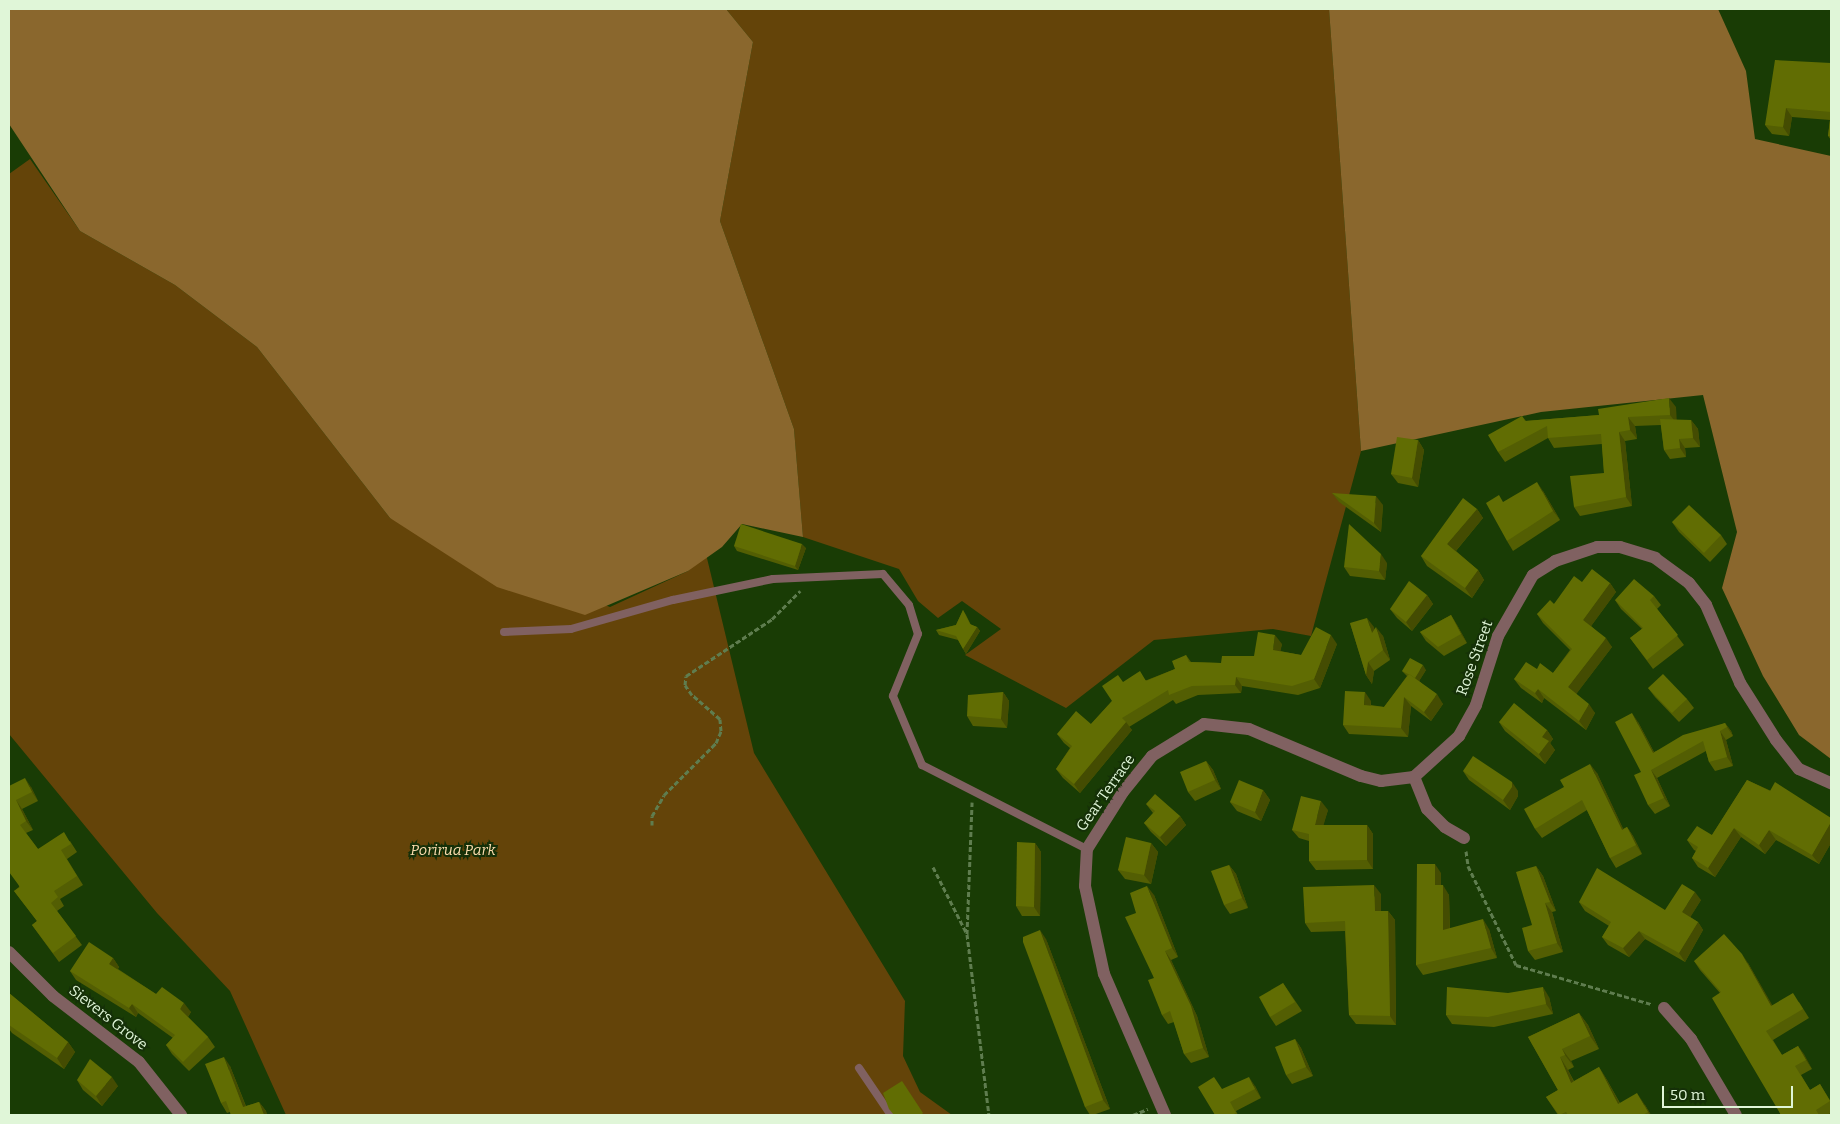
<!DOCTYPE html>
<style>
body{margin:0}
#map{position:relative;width:1840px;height:1124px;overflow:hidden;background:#193c05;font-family:Bitter,serif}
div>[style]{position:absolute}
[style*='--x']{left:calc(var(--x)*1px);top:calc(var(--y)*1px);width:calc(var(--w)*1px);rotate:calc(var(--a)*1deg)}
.green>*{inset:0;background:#644409}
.forest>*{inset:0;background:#8a672d}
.path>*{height:3px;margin-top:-1.5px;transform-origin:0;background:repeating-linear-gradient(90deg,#5f7d4f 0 5px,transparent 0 7.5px)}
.lane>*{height:8px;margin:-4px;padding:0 4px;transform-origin:4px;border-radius:4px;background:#806161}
.street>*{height:12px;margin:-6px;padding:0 6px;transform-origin:6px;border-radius:6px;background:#806161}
.wall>*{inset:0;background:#535e03}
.shaded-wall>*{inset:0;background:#444c02}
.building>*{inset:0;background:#616d03}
span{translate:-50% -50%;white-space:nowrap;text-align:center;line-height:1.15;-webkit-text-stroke:4px #153008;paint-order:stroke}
.street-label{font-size:15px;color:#e0f6d8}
.park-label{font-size:15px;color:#fcdcae;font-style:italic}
.frame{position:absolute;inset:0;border:10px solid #e0f6d8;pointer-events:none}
.scale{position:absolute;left:1662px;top:1086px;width:131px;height:22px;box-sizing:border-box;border:2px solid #e0f6d8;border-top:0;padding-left:6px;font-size:15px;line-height:18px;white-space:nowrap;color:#e0f6d8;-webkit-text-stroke:4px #153008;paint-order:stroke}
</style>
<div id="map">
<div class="green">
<i style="clip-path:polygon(726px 9px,1329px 9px,1361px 451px,1311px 636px,1273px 629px,1154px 640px,1066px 708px,965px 655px,1001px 629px,962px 601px,938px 618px,918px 601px,899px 569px,803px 537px,794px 429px,720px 221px,753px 42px)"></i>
<i style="clip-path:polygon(30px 159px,80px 231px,175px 285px,257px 347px,390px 518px,610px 607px,688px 571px,706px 554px,754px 753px,905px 1001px,903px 1056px,920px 1092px,952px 1115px,286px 1115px,230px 991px,157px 913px,9px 734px,9px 174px)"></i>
</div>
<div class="forest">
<i style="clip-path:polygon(9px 9px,726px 9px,753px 42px,720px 221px,794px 429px,803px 537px,742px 524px,722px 547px,688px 571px,585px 615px,497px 587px,390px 518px,257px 347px,175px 285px,80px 231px,9px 124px)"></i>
<i style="clip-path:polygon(1329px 9px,1718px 9px,1746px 71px,1755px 139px,1831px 156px,1831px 759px,1799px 735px,1763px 676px,1722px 588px,1737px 532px,1703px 395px,1541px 412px,1361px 451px)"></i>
</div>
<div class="path">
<i style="--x:652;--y:825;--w:9;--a:-90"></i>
<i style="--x:652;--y:816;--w:24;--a:-60"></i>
<i style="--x:664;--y:795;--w:74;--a:-45"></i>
<i style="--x:716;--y:743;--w:13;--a:-67"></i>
<i style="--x:721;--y:731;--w:12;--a:-95"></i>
<i style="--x:720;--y:719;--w:37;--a:-139"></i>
<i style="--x:692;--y:695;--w:12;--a:-125"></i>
<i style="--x:685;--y:685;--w:9;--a:-84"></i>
<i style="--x:686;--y:676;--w:103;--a:-33.5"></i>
<i style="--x:772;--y:619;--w:40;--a:-45"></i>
<i style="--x:1466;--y:851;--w:15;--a:82"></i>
<i style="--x:1468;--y:866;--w:110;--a:64.1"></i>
<i style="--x:1516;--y:965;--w:141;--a:16.1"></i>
<i style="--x:933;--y:867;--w:75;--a:63.1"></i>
<i style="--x:967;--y:934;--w:182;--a:83.1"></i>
<i style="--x:967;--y:934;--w:132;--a:-87.8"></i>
<i style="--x:1133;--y:1115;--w:16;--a:-22"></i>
</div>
<div class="lane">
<i style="--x:504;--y:632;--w:67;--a:-2.6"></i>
<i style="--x:571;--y:629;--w:106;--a:-15.9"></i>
<i style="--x:673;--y:600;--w:102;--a:-11.9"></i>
<i style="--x:773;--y:579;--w:110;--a:-2.6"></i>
<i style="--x:883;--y:574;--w:40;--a:50"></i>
<i style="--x:909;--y:605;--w:30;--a:73"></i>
<i style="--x:918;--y:634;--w:67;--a:112"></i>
<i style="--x:893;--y:696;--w:75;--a:67.2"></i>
<i style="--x:922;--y:765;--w:185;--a:27"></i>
<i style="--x:859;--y:1068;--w:57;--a:55.8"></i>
</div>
<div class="street">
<i style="--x:1464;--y:838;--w:22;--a:-150"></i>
<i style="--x:1445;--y:827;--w:25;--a:-135"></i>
<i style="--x:1427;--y:809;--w:35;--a:-112"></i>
<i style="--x:1414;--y:777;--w:61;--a:-42.3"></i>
<i style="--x:1459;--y:736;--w:35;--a:-61"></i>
<i style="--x:1476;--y:705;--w:72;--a:-72.3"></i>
<i style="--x:1498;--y:636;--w:70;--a:-60.2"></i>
<i style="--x:1533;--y:575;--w:26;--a:-32"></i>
<i style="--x:1555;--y:561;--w:44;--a:-18.4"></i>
<i style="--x:1597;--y:547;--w:23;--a:0"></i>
<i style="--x:1620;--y:547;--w:37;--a:17"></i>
<i style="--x:1655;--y:558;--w:42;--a:36.3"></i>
<i style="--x:1689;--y:583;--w:28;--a:52"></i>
<i style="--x:1706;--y:605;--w:85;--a:66.4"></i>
<i style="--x:1740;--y:683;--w:67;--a:57.7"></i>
<i style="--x:1776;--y:740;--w:37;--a:52"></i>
<i style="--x:1799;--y:769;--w:35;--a:24"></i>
<i style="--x:9;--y:952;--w:62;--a:45"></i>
<i style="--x:53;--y:996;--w:108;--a:37.5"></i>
<i style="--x:139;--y:1062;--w:68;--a:51.6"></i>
<i style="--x:1664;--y:1008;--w:41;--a:48.9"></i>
<i style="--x:1691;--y:1039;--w:88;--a:59.4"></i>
<i style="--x:1165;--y:1115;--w:154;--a:-113.4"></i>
<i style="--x:1104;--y:974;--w:90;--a:-102.2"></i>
<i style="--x:1085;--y:886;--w:37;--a:-87"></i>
<i style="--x:1087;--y:849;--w:67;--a:-57.7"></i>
<i style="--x:1123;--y:792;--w:46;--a:-51.1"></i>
<i style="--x:1152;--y:756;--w:61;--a:-31.6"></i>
<i style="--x:1204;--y:724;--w:45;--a:6.3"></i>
<i style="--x:1249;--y:729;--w:121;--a:22.8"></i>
<i style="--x:1361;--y:776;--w:21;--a:14"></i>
<i style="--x:1381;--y:781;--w:33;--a:-7"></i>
</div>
<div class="wall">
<i style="clip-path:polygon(1831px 63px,1831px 140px,1828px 136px,1830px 120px,1792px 117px,1789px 136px,1772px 134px,1765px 125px)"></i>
<i style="clip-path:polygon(1676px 407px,1676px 420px,1691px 420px,1698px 429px,1700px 447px,1685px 448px,1686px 457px,1670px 459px,1664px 450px,1661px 425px,1635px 426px,1637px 439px,1625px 441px,1632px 506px,1580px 516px,1574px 507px,1604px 473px,1602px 444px,1554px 448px,1548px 438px,1505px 462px,1498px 452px,1522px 416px,1526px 421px,1599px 415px)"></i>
<i style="clip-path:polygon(1418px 440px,1424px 450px,1418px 487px,1398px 483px,1391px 474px)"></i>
<i style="clip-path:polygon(1543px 491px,1560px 520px,1513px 551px,1507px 541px)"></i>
<i style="clip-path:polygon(1332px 493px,1383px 505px,1381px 532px,1339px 502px)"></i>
<i style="clip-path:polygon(1477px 509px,1483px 518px,1456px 551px,1478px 570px,1484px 580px,1472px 598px,1427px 566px,1421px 556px)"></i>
<i style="clip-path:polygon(1672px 522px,1721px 535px,1727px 544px,1710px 562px,1679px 532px)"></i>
<i style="clip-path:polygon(734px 546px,806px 548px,798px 570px,737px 551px)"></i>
<i style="clip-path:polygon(1387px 563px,1385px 580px,1350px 576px,1344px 567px)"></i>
<i style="clip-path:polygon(1582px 582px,1610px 583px,1616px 592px,1591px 626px,1612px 647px,1576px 694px,1595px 713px,1586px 730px,1544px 698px,1542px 703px,1521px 688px,1514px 679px,1537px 669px,1553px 673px,1570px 650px,1543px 623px,1537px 614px,1554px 604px)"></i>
<i style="clip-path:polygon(1427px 595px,1433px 604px,1412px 631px,1397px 618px,1390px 609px)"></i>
<i style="clip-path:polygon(1654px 596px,1661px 605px,1657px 609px,1684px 645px,1653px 669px,1630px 638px,1642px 629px,1621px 609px,1615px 600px)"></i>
<i style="clip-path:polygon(963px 610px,966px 615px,971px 625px,977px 627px,980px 631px,966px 654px,958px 640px,939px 635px,936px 630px,956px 625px)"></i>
<i style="clip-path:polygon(1451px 615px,1457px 625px,1467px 643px,1444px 656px,1426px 641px,1420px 632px)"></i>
<i style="clip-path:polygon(1350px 623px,1374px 627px,1374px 629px,1383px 636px,1390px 660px,1374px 671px,1372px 684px,1366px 675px)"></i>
<i style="clip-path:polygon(1282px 644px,1280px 651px,1301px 655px,1337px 644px,1320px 688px,1298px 695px,1242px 686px,1241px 693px,1198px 695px,1176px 704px,1173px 700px,1129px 727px,1132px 730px,1080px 793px,1063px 778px,1056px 769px,1070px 748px,1064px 743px,1057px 734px,1091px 724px,1112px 701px,1123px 682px,1147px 680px,1175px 669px,1186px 655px,1191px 662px,1221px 663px,1254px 656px)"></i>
<i style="clip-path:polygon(1426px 670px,1419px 681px,1443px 704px,1431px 721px,1411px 706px,1408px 737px,1349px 734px,1343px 725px,1371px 701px,1371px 705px,1384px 707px,1407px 676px,1402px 671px)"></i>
<i style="clip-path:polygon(1648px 688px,1687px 699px,1694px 708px,1679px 722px,1655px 697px)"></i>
<i style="clip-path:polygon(1003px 692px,1009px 701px,1007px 728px,973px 726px,967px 716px)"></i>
<i style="clip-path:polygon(1499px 722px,1547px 730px,1553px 739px,1550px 743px,1555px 750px,1545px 764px,1505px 731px)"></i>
<i style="clip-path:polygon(1638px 722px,1654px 752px,1725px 723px,1731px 731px,1733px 736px,1726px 740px,1733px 766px,1715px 771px,1709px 762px,1706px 751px,1657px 778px,1670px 806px,1655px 814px,1648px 805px,1641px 772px)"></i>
<i style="clip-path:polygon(1206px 761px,1213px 770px,1221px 789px,1195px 801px,1188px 792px)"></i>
<i style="clip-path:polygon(1463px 771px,1518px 791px,1518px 796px,1510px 810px,1469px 780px)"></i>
<i style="clip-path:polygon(1597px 773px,1623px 829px,1627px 827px,1633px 836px,1642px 854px,1616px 868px,1610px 858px,1587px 810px,1542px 838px,1535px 829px)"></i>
<i style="clip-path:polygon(1747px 780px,1831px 818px,1831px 843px,1819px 864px,1776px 840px,1765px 854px,1741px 837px,1715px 877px,1698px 867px,1692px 858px,1696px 851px,1694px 850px,1687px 840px,1712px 835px)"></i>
<i style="clip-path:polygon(9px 786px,31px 787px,38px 801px,22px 809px,33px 830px,26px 833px,38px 849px,70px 841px,77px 852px,67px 859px,83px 885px,60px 899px,64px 906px,57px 911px,82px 945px,59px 962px,32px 925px,37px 921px,14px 891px,19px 887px)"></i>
<i style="clip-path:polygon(1263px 790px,1270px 800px,1261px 821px,1237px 811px,1230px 802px)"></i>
<i style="clip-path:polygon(1146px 804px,1180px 816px,1186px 825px,1166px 846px,1151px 832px,1144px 823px,1153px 813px)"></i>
<i style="clip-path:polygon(1328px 810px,1323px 825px,1367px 825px,1373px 834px,1373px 869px,1316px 870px,1309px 861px,1309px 841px,1299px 838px,1292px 830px)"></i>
<i style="clip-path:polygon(1035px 843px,1041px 852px,1040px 916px,1022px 916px,1016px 906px)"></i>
<i style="clip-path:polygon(1151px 843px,1158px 852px,1151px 884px,1125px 879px,1118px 870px)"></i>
<i style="clip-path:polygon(1229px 865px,1236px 874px,1248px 908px,1230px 914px,1224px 905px)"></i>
<i style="clip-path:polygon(1536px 866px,1543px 876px,1556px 911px,1552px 912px,1563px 952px,1535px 960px,1528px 951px,1532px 925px)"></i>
<i style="clip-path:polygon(1441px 873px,1441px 885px,1449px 895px,1450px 928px,1489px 929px,1497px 958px,1423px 975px,1416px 965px)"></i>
<i style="clip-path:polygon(1381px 894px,1381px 911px,1388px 911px,1395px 920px,1396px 1025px,1356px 1024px,1349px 1015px,1345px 931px,1311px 932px,1305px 923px)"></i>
<i style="clip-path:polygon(1154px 895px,1178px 957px,1171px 960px,1197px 1016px,1209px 1057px,1191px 1063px,1184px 1054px,1174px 1022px,1168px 1024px,1162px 1015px,1154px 978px,1136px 913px)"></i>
<i style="clip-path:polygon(1701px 900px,1690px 917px,1698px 922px,1703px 930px,1685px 962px,1645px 939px,1629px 957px,1608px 945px,1602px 937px,1609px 926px,1585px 911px,1579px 902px,1665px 910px)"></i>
<i style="clip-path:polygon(1046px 939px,1110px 1109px,1093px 1115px,1090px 1115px,1085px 1107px)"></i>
<i style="clip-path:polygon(113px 958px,119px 967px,118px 969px,156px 994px,191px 1012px,188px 1017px,208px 1037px,215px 1047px,189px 1071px,172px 1054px,166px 1045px,173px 1038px,138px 1013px,136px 1017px,76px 980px,70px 971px)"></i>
<i style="clip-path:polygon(1694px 961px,1748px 963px,1772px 1006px,1799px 1002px,1809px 1018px,1773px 1040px,1782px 1055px,1798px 1046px,1812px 1069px,1801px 1075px,1810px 1090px,1820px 1084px,1831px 1102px,1831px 1113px,1827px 1115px,1781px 1115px,1720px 993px,1700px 970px)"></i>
<i style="clip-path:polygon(1283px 983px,1302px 1011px,1276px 1026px,1270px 1017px)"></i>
<i style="clip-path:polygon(9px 993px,68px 1042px,75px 1052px,64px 1069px,12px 1033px,9px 1029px)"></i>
<i style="clip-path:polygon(1549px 997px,1553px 1014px,1494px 1027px,1452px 1024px,1446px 1015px)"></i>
<i style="clip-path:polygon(1579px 1013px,1588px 1025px,1599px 1049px,1571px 1061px,1574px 1067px,1568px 1070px,1574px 1081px,1599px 1067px,1607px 1080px,1620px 1103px,1645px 1105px,1651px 1115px,1558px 1115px,1546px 1097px,1558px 1090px,1528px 1037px)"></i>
<i style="clip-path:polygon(1295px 1039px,1301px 1048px,1313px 1076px,1292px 1084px,1286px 1075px)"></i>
<i style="clip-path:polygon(230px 1066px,246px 1106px,259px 1102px,266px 1111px,267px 1115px,231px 1115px,230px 1112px,227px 1113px,221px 1103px)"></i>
<i style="clip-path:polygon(77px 1080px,118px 1086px,102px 1106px,83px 1090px)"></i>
<i style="clip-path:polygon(1255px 1086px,1261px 1098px,1236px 1111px,1238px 1115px,1215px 1115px,1223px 1089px)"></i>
</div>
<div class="shaded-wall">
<i style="clip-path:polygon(1786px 108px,1792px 117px,1789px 136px,1783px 127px)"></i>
<i style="clip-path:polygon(1669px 398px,1676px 407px,1677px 424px,1670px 415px)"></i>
<i style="clip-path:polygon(1628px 417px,1635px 426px,1637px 439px,1630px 430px)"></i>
<i style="clip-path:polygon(1691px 420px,1698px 429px,1700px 447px,1693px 438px)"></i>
<i style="clip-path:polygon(1619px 432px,1625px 441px,1632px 506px,1626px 497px)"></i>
<i style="clip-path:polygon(1679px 439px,1685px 448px,1686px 457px,1680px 448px)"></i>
<i style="clip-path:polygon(1418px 440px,1424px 450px,1418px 487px,1412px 478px)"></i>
<i style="clip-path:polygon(1537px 482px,1543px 491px,1560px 520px,1553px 511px)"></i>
<i style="clip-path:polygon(1376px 496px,1383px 505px,1381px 532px,1374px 523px)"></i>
<i style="clip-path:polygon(1477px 509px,1483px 518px,1454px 553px,1447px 544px)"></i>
<i style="clip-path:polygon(802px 544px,806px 548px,798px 570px,795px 566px)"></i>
<i style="clip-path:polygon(1381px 554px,1387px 563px,1385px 580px,1379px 571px)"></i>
<i style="clip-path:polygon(1478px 570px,1484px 580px,1472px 598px,1465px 588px)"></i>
<i style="clip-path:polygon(1610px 583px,1616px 592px,1589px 629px,1583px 620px)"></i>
<i style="clip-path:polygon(1427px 595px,1433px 604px,1412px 631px,1406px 622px)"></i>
<i style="clip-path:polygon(1451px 615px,1457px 625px,1467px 643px,1461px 634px)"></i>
<i style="clip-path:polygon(1367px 618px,1374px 627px,1378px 642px,1372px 633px)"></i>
<i style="clip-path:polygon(977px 627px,980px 631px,966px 654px,963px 649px)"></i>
<i style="clip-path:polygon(1376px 627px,1383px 636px,1390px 660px,1383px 650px)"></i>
<i style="clip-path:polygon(1275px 635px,1282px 644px,1279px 659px,1273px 650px)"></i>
<i style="clip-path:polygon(1331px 635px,1337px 644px,1320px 688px,1314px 679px)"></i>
<i style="clip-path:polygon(1606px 638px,1612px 647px,1574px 697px,1568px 687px)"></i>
<i style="clip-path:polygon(1368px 662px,1374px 671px,1372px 684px,1366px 675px)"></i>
<i style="clip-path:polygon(1423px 665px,1426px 670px,1418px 683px,1415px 678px)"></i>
<i style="clip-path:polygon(1236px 677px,1242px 686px,1241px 693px,1235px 685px)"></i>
<i style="clip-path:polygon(1538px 689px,1544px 698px,1542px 703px,1535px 693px)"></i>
<i style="clip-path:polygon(1003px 692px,1009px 701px,1007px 728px,1001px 719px)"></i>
<i style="clip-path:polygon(1365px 692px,1371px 701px,1370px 714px,1364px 705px)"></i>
<i style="clip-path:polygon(1437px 694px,1443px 704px,1431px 721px,1424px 712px)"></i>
<i style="clip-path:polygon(1404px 697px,1411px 706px,1408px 737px,1401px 728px)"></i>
<i style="clip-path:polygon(1589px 704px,1595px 713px,1586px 730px,1579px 721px)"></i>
<i style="clip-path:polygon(1632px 713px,1638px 722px,1659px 762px,1653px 753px)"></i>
<i style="clip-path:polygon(1126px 722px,1132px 730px,1080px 793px,1074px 784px)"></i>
<i style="clip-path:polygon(1725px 723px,1731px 731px,1733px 736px,1727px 727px)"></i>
<i style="clip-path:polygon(1547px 730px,1553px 739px,1550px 743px,1555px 750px,1545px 764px,1539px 754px,1542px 737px)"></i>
<i style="clip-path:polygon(1720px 731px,1726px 740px,1733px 766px,1727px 757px)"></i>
<i style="clip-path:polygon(1206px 761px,1213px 770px,1221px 789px,1215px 780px)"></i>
<i style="clip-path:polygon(1590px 764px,1597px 773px,1628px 839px,1622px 830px)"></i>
<i style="clip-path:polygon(1651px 770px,1657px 778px,1670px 806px,1664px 798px)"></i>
<i style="clip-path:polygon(25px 778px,31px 787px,38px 801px,32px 792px)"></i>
<i style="clip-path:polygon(1512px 782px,1518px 791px,1518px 796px,1510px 810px,1503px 800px)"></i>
<i style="clip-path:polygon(1263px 790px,1270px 800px,1261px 821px,1255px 812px)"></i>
<i style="clip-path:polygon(16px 800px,22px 809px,33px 830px,26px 821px)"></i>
<i style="clip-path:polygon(1321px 801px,1328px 810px,1321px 834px,1315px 825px)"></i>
<i style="clip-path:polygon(1180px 816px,1186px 825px,1166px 846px,1160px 837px)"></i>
<i style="clip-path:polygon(1831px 822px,1831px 843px,1819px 864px,1812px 855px)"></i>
<i style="clip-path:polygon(1367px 825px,1373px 834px,1373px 869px,1367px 860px)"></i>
<i style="clip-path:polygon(1627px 827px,1633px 836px,1642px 854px,1636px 845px)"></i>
<i style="clip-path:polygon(1734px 828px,1741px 837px,1715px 877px,1708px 868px)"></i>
<i style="clip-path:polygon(1769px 830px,1776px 840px,1765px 854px,1759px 845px)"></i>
<i style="clip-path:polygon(1035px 843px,1041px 852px,1040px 916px,1034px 907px)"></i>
<i style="clip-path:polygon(1151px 843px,1158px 852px,1151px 884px,1144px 875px)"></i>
<i style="clip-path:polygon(1435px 864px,1441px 873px,1441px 895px,1435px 885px)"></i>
<i style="clip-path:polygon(1229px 865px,1236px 874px,1248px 908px,1242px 898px)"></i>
<i style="clip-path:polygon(1536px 866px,1543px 876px,1556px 911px,1550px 902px)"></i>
<i style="clip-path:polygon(1374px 885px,1381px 894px,1381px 920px,1375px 911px)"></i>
<i style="clip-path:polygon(1443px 885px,1449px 895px,1450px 939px,1443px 930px)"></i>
<i style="clip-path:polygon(1147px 886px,1154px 895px,1178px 957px,1172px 948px)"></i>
<i style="clip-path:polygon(1695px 892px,1701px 900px,1688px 921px,1682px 912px)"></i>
<i style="clip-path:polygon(1545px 903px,1552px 912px,1563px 952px,1557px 943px)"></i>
<i style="clip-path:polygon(1388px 911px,1395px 920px,1396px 1025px,1390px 1016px)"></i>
<i style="clip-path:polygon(1483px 919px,1489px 929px,1497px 958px,1491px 948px)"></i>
<i style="clip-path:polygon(1698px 922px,1703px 930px,1685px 962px,1679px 953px)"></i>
<i style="clip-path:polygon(1040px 930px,1046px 939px,1110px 1109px,1103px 1100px)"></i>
<i style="clip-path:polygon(1639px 931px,1645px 939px,1629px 957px,1623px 948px)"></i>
<i style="clip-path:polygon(1165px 951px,1171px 960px,1197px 1016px,1209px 1057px,1203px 1048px)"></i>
<i style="clip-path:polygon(1742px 954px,1748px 963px,1778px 1015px,1771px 1006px)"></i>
<i style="clip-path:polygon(113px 958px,119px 967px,115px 973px,109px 964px)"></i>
<i style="clip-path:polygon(1543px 987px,1549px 997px,1553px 1014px,1546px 1004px)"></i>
<i style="clip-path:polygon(184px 1003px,191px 1012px,187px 1018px,180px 1009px)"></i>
<i style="clip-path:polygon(132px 1004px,138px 1013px,136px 1017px,129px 1008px)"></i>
<i style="clip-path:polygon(1579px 1013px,1588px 1025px,1599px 1049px,1590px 1036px)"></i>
<i style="clip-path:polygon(1295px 1039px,1301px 1048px,1313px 1076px,1306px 1067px)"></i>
<i style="clip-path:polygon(68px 1042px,75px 1052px,64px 1069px,57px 1058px)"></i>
<i style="clip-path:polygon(1798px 1046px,1804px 1054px,1812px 1069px,1806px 1060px)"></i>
<i style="clip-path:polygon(1562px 1049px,1571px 1061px,1574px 1067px,1565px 1055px)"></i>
<i style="clip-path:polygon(224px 1057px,230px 1066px,249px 1115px,243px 1107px)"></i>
<i style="clip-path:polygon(1560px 1057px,1568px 1070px,1580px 1095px,1571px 1083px)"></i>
<i style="clip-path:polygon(1599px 1067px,1607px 1080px,1626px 1115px,1618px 1104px)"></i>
<i style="clip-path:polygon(112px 1077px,118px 1086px,102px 1106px,96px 1096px)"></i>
<i style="clip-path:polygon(1249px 1077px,1255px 1086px,1261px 1098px,1255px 1089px)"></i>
<i style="clip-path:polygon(1637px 1093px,1645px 1105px,1651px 1115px,1650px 1115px,1648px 1112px)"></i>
<i style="clip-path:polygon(259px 1102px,266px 1111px,267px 1115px,264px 1115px)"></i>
</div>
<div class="building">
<i style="clip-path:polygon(1775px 60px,1831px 63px,1831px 136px,1828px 136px,1831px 112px,1786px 108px,1783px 127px,1765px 125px)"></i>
<i style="clip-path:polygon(1669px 398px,1670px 415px,1628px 417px,1630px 430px,1619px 432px,1626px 497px,1574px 507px,1570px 476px,1604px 473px,1601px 434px,1548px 438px,1547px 426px,1498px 452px,1488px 435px,1522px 416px,1525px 421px,1599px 415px,1598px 409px)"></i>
<i style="clip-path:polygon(1660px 419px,1691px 420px,1693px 438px,1679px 439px,1680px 448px,1664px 450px)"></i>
<i style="clip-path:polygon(1397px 437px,1418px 440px,1412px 478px,1391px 474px)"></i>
<i style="clip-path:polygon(1537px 482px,1553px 511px,1507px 541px,1486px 503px,1499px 495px,1503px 502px)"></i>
<i style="clip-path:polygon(1332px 493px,1376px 496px,1374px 523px)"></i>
<i style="clip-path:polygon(1463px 498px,1477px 509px,1447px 544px,1478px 570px,1465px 588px,1421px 556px)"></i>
<i style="clip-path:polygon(1689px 505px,1721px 535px,1704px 553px,1672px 522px)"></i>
<i style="clip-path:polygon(741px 524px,802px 544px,795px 566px,734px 546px)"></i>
<i style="clip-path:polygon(1349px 524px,1381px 554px,1379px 571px,1344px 567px)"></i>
<i style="clip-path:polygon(1592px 569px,1610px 583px,1583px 620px,1606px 638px,1568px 687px,1589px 704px,1579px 721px,1538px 689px,1535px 693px,1514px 679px,1526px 662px,1537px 669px,1540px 663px,1553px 673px,1572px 649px,1537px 614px,1550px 600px,1554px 604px,1574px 576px,1582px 582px)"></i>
<i style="clip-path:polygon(1634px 579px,1654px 596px,1650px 600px,1678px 635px,1647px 660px,1630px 638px,1643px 628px,1615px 600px)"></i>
<i style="clip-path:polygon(1409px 581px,1427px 595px,1406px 622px,1390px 609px)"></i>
<i style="clip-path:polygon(963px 610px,970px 624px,977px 627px,963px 649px,956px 636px,936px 630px,956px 625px)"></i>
<i style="clip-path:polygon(1451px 615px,1461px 634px,1438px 647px,1420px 632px)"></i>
<i style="clip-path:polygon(1367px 618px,1372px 633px,1376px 627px,1383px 650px,1368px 662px,1366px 675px,1350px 623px)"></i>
<i style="clip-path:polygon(1316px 627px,1331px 635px,1314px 679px,1292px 686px,1236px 677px,1235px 685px,1192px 686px,1169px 695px,1168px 690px,1122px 718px,1126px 722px,1074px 784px,1056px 769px,1072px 746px,1057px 734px,1076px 711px,1091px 724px,1112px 701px,1102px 686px,1118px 675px,1123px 682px,1140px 671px,1146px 681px,1175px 669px,1172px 661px,1186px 655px,1189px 662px,1221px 663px,1222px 656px,1254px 656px,1258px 632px,1275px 635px,1273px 650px,1301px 655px)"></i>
<i style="clip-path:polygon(1410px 658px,1423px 665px,1415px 678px,1409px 674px,1408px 674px,1402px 671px)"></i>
<i style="clip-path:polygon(1409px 674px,1437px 694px,1424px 712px,1404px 697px,1401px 728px,1343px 725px,1345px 691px,1365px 692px,1364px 705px,1384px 707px)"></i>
<i style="clip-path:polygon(1663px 674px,1687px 699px,1672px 713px,1648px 688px)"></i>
<i style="clip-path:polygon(1003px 692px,1001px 719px,967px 716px,968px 695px)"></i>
<i style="clip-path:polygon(1514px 703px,1547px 730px,1542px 737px,1549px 741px,1539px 754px,1499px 722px)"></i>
<i style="clip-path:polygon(1632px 713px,1653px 753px,1683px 735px,1725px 723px,1727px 727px,1720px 731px,1727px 757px,1709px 762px,1703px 741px,1651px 770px,1664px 798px,1648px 805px,1634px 775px,1641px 772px,1615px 722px)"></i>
<i style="clip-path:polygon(1473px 756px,1512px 782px,1512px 787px,1503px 800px,1463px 771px)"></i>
<i style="clip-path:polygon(1206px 761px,1215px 780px,1188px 792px,1180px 772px)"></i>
<i style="clip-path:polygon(1590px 764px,1622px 830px,1627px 827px,1636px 845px,1610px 858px,1582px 800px,1535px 829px,1524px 809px,1564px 787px,1560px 780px)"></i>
<i style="clip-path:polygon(25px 778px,32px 792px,16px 800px,26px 821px,20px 825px,38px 849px,64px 832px,71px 844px,61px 850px,77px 876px,54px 891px,58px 897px,51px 903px,76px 936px,53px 953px,32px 925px,37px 921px,14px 891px,20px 887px,9px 872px,9px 786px)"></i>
<i style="clip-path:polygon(1239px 780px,1263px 790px,1255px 812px,1230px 802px)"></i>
<i style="clip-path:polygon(1747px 780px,1770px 791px,1775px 782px,1831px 818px,1831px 822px,1812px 855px,1769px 830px,1759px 845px,1734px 828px,1708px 868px,1692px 858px,1698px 847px,1687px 840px,1697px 826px,1712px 835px)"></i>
<i style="clip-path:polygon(1155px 794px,1180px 816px,1160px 837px,1144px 823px,1155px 811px,1146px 804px)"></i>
<i style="clip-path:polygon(1301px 796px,1321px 801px,1315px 825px,1367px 825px,1367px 860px,1309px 861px,1309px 834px,1292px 830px)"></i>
<i style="clip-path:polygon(1126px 837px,1151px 843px,1144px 875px,1118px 870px)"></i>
<i style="clip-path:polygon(1017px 842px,1035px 843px,1034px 907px,1016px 906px)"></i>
<i style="clip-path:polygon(1417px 864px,1435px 864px,1435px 885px,1443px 885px,1443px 930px,1483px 919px,1491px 948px,1416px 965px)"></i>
<i style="clip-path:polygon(1229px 865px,1242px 898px,1224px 905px,1211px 871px)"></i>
<i style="clip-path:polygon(1536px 866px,1550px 902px,1545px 903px,1557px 943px,1528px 951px,1522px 928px,1532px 925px,1516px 872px)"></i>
<i style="clip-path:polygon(1597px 868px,1665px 910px,1682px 884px,1695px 892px,1682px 912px,1698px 922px,1679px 953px,1639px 931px,1623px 948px,1602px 937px,1611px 922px,1579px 902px)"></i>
<i style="clip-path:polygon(1374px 885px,1375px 911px,1388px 911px,1390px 1016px,1349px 1015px,1345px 921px,1305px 923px,1303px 887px)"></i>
<i style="clip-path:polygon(1147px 886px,1172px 948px,1165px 951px,1191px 1006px,1203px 1048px,1184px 1054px,1170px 1011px,1162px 1015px,1148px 980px,1154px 978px,1125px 917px,1136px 913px,1130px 893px)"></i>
<i style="clip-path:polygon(1040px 930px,1103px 1100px,1085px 1107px,1023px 942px,1023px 937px)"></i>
<i style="clip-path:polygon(1724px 934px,1742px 954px,1771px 1006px,1793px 993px,1803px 1009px,1766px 1031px,1782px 1055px,1798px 1046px,1806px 1060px,1795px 1066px,1810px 1090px,1820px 1084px,1830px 1101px,1816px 1110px,1819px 1115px,1781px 1115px,1712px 998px,1721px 992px,1694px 961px)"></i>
<i style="clip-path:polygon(89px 942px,113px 958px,109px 964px,156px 994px,162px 987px,184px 1003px,180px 1009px,208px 1037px,183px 1062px,166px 1045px,175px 1035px,132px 1004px,129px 1008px,70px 971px)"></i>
<i style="clip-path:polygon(1283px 983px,1295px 1002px,1270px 1017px,1259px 997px)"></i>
<i style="clip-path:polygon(1447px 987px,1508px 993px,1543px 987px,1546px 1004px,1488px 1017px,1446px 1015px)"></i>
<i style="clip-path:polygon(9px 993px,68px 1042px,57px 1058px,9px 1025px)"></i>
<i style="clip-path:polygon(1579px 1013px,1590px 1036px,1562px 1049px,1565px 1055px,1560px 1057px,1571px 1083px,1599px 1067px,1618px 1104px,1637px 1093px,1648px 1112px,1643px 1115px,1568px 1115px,1566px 1112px,1559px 1115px,1546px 1097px,1558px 1090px,1528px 1037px)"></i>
<i style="clip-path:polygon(1295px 1039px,1306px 1067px,1286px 1075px,1275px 1047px)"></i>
<i style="clip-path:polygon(224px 1057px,243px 1107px,259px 1102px,264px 1115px,231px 1115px,226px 1101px,221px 1103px,205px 1064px)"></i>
<i style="clip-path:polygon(90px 1059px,112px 1077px,96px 1096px,77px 1080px)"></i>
<i style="clip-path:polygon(1214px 1077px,1222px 1089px,1249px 1077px,1255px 1089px,1230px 1102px,1236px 1113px,1232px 1115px,1215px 1115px,1198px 1087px)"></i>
<i style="clip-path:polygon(902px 1081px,923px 1113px,921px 1115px,894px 1115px,889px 1109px,883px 1093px)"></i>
</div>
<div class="street-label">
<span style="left:1475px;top:658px;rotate:-70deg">Rose Street</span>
<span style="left:1106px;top:793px;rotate:-55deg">Gear Terrace</span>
<span style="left:108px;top:1018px;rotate:38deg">Sievers Grove</span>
</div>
<div class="park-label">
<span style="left:453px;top:851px">Porirua Park</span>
</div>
<div class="frame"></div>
<div class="scale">50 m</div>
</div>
